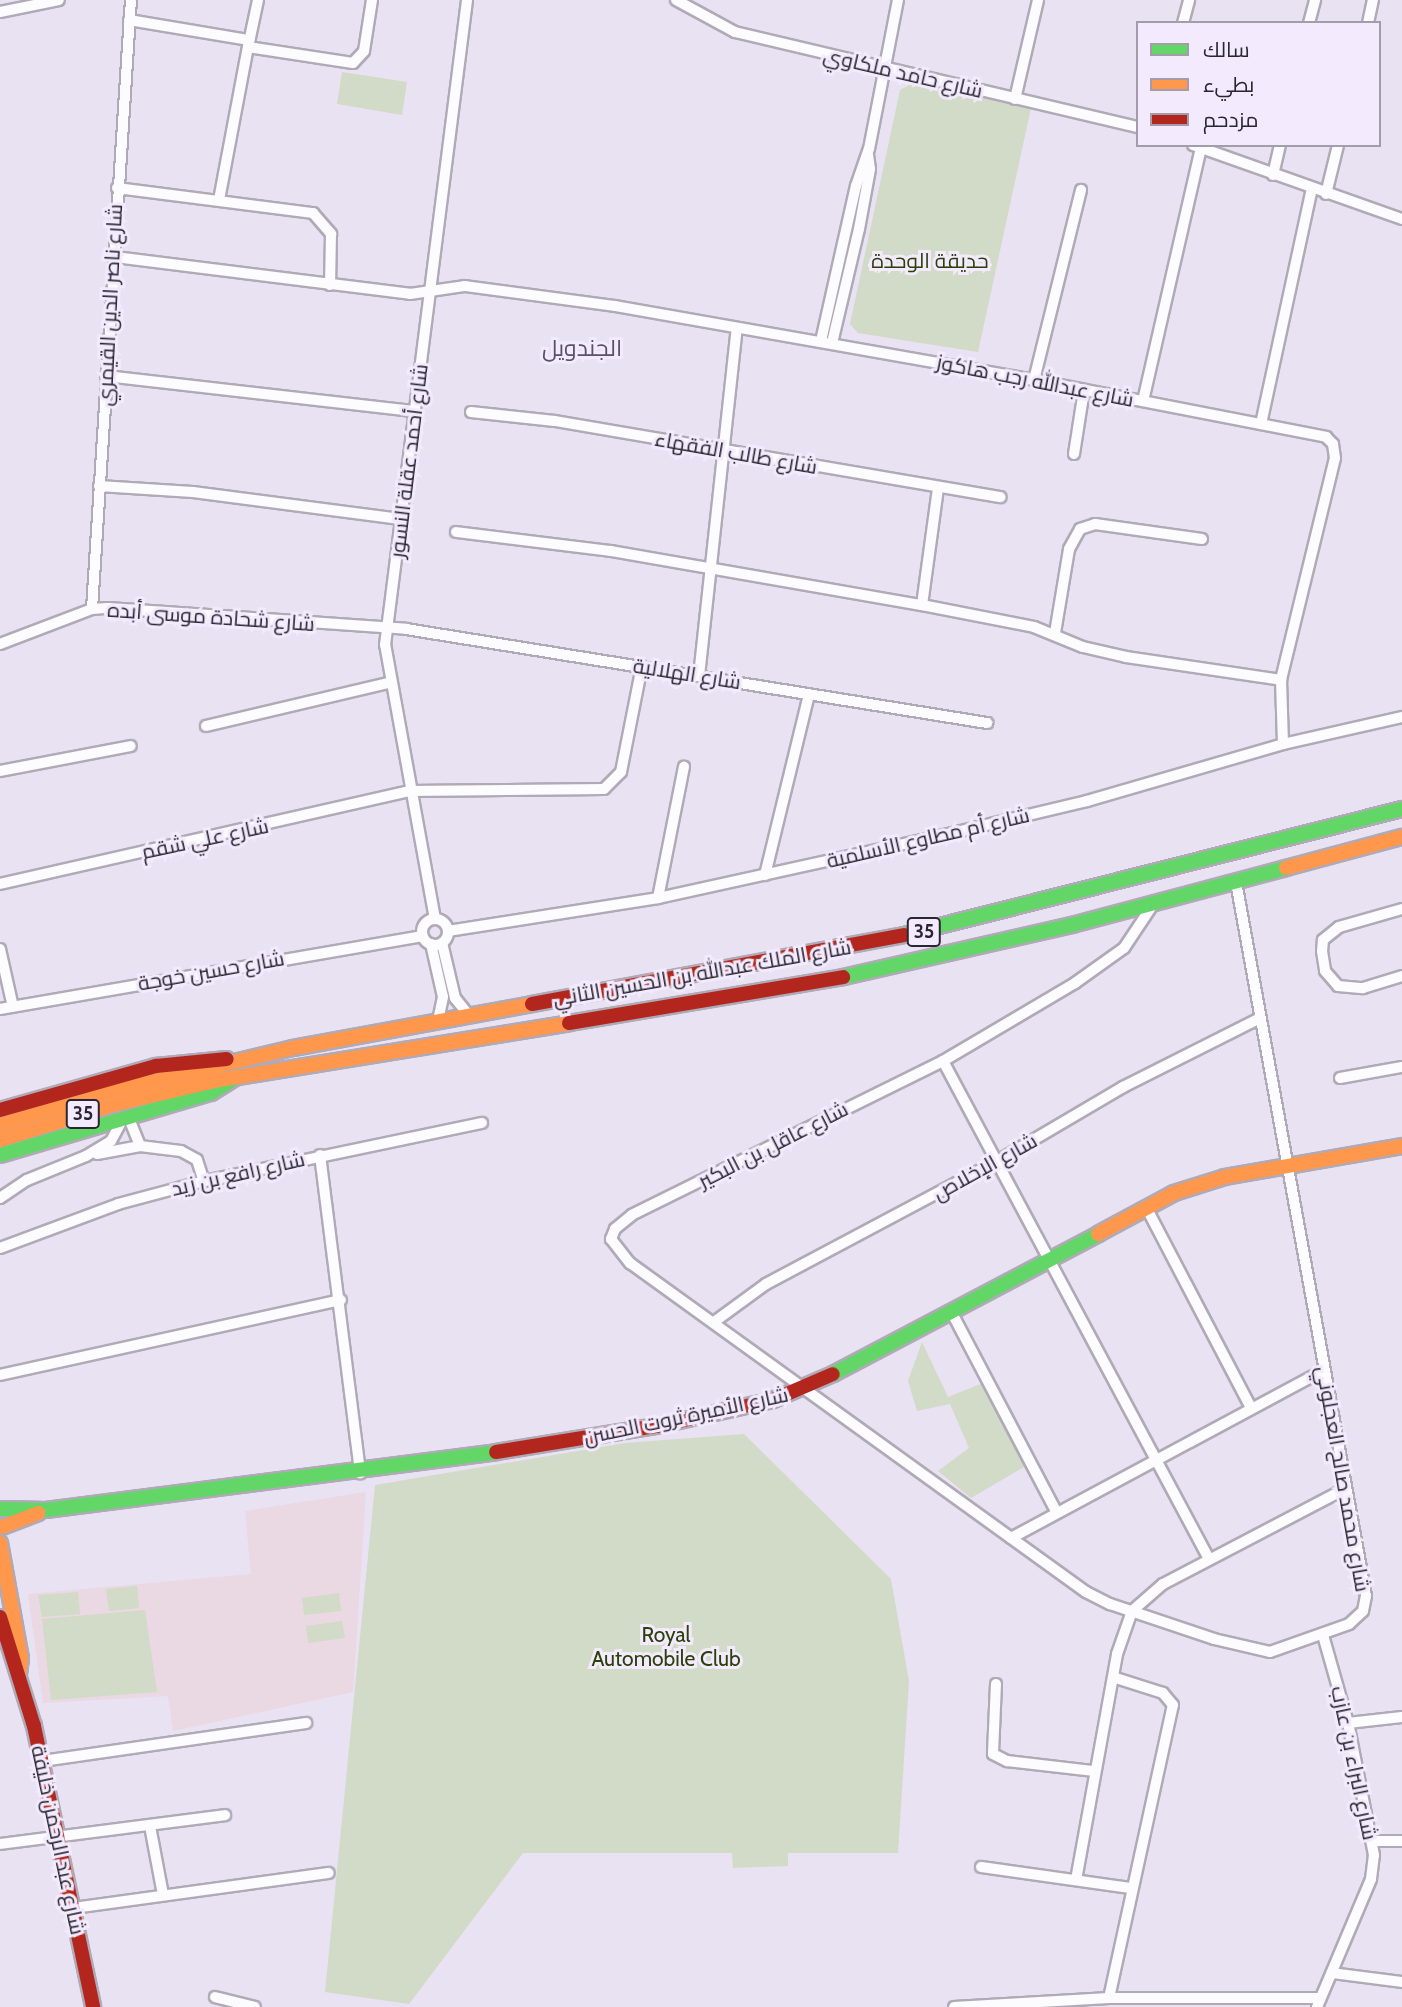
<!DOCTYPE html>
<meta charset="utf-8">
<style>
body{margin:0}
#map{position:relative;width:1402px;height:2007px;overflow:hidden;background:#e9e2f2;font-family:Cabin,Cairo,sans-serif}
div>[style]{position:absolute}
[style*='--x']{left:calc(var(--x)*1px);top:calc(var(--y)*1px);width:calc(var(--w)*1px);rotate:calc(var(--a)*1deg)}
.education>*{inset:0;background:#ead8e3}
.green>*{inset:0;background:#d2dac8}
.roads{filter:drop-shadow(2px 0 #b0aab7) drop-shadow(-2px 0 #b0aab7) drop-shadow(0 2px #b0aab7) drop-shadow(0 -2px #b0aab7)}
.street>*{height:10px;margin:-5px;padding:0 5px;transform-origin:5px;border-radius:5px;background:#fcfbfd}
.street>.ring{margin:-5px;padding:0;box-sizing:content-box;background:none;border:10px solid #fcfbfd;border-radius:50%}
.fast>*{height:14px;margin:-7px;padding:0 7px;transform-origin:7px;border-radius:7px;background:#63d668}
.slow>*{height:14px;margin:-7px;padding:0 7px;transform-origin:7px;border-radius:7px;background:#ff974d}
.jam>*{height:14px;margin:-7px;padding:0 7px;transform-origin:7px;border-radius:7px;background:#b3261e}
span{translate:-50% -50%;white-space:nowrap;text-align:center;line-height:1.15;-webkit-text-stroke:6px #f3ebfd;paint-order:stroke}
.shield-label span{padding:2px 5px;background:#f3ebfd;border:2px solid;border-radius:5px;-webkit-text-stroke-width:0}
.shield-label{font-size:19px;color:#2a2530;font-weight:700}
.street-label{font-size:21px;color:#2a2530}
.park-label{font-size:21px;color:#2c400a}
.neighbourhood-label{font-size:23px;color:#5c516a}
.legend{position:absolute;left:1136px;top:21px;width:245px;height:126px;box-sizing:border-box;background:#f3ebfd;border:2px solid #a39cab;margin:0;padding:9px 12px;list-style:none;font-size:21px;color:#2a2530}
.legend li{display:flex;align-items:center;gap:14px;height:35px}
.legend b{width:35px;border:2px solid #a39cab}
</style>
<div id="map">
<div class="education">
<i style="clip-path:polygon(366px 1492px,353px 1692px,173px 1731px,168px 1696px,43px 1703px,28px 1594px,251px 1574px,245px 1511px)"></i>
</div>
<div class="green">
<i style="clip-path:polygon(342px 72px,407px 82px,402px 115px,337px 104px)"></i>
<i style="clip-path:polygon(917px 81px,1031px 108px,978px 352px,858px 333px,850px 324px,900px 90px)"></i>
<i style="clip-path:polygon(922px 1342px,948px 1397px,983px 1383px,1029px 1464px,971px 1498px,938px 1471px,969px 1448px,950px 1404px,917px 1411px,908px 1381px)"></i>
<i style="clip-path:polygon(744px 1434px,891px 1579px,909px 1681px,898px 1853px,788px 1853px,788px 1866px,733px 1868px,732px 1853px,523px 1853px,409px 2004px,325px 1992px,375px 1485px,625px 1443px)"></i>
<i style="clip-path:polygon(137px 1586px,139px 1608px,109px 1611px,106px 1589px)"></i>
<i style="clip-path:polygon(78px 1592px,80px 1614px,42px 1617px,38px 1595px)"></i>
<i style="clip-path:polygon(339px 1593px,341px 1611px,304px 1615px,302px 1598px)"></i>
<i style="clip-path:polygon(145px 1610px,157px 1692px,51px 1700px,42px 1619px)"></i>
<i style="clip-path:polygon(342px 1621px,345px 1638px,308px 1643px,306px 1626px)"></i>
</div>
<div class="roads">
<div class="street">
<i style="--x:258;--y:0;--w:48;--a:102"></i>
<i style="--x:248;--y:47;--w:106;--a:8.7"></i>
<i style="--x:353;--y:63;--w:16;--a:-47"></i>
<i style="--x:364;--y:51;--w:52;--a:-81.1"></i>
<i style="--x:676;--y:0;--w:67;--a:28.5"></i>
<i style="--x:735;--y:32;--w:414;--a:13.3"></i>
<i style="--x:0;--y:12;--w:60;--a:-11.5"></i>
<i style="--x:129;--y:20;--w:122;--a:9.5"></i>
<i style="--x:1183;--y:23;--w:24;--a:-75"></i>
<i style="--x:1309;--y:23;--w:24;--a:-75"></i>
<i style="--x:1368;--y:23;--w:24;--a:-78"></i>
<i style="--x:1015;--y:99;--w:102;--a:-76.9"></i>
<i style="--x:1193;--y:145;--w:222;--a:19.5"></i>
<i style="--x:1273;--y:175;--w:31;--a:-77"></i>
<i style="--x:117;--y:188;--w:198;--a:7.3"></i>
<i style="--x:313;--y:213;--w:28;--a:49"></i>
<i style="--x:331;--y:234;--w:51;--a:91.1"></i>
<i style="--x:1326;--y:194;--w:50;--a:-76.2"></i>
<i style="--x:219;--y:200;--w:156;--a:-79.3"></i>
<i style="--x:115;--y:257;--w:297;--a:7.1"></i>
<i style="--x:410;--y:294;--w:56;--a:-8.3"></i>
<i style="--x:465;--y:286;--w:151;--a:7.6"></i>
<i style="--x:615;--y:306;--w:425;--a:10"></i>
<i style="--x:1034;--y:380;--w:298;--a:11"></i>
<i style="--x:1326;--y:437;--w:10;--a:45"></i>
<i style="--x:1333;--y:444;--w:14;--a:82"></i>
<i style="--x:1335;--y:458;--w:228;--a:103.7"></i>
<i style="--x:1281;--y:680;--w:64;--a:88.2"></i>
<i style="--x:821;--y:341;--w:159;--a:-77.3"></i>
<i style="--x:856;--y:186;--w:39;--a:-71"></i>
<i style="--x:869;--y:149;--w:152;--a:-79"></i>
<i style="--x:832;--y:343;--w:117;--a:-76.7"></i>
<i style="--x:859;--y:229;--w:61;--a:-79.6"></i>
<i style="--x:870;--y:169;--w:15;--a:-98"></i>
<i style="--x:106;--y:376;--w:311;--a:6.5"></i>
<i style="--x:1034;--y:380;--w:196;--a:-76.1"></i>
<i style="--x:1143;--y:401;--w:260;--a:-77.1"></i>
<i style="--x:471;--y:412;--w:84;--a:6.1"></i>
<i style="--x:555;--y:421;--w:452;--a:9.7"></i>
<i style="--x:1261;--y:424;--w:240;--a:-77.8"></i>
<i style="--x:1074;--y:454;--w:65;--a:-81.1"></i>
<i style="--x:99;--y:486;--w:94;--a:3.7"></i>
<i style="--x:193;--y:492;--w:209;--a:7.4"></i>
<i style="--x:456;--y:532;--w:156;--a:7"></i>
<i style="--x:611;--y:551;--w:316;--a:9.9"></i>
<i style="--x:922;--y:605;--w:114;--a:11.1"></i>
<i style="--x:1034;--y:627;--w:53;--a:22.2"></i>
<i style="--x:1083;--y:647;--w:44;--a:13.1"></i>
<i style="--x:1126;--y:657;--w:157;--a:8.4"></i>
<i style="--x:922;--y:605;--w:118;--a:-82.2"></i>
<i style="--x:92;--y:609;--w:610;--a:-86.34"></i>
<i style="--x:1055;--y:633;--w:85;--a:-80.5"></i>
<i style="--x:1069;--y:549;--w:23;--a:-61"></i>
<i style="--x:1080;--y:529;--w:16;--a:-18"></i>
<i style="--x:1095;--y:524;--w:108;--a:8"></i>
<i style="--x:0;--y:644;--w:98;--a:-20.8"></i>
<i style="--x:92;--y:609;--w:16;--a:-4"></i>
<i style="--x:108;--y:608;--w:299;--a:4"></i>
<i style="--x:406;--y:629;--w:589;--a:9.19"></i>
<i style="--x:699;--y:676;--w:350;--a:-83.8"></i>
<i style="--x:206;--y:726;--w:187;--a:-13.3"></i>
<i style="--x:0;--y:771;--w:133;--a:-10.8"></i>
<i style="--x:765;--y:875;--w:186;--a:-76.3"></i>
<i style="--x:0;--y:884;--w:420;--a:-12.8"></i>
<i style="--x:410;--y:791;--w:194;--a:-0.6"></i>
<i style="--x:604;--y:789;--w:24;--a:-45"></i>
<i style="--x:621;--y:772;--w:108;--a:-78.8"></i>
<i style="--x:658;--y:898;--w:134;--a:-78.8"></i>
<i style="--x:1154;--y:903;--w:54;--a:123.7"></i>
<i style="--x:1124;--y:948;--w:60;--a:144.5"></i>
<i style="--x:1075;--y:983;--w:153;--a:149.4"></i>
<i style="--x:943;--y:1061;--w:347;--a:153.7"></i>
<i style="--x:632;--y:1215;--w:22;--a:141"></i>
<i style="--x:615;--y:1229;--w:11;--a:112"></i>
<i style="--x:611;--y:1239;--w:31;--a:52"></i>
<i style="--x:630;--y:1263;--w:562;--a:35.81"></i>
<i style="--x:1086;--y:1592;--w:27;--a:27"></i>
<i style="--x:1110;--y:1604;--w:110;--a:18.6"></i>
<i style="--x:1214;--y:1639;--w:57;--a:13.1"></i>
<i style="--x:1270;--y:1652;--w:84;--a:-19.5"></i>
<i style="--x:1349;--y:1624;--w:19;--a:-43"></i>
<i style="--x:1363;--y:1611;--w:15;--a:-79"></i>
<i style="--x:1366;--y:1596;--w:726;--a:-100.32"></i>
<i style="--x:1402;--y:909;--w:66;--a:164.1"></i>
<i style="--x:1339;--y:927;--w:21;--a:141"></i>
<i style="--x:1323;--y:940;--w:11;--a:95"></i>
<i style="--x:1322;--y:951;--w:20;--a:81"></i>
<i style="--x:1325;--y:971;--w:20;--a:49"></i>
<i style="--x:1338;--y:986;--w:25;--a:5"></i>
<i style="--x:1363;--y:988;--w:41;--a:-17.1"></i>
<i style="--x:435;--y:919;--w:279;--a:-100.3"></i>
<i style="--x:385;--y:645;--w:650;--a:-82.75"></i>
<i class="ring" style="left:422px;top:919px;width:16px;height:16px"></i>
<i style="--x:448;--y:931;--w:213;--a:-8.9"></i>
<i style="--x:658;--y:898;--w:289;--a:-12.4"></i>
<i style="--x:940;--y:836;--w:151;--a:-13.4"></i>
<i style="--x:1087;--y:801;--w:204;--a:-16.2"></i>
<i style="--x:1283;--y:744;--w:122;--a:-12.8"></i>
<i style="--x:442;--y:943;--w:57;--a:76.7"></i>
<i style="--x:455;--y:998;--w:21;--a:51"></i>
<i style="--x:431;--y:944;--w:54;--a:77.2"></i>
<i style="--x:443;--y:997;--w:24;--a:102"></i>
<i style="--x:0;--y:949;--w:59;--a:77.4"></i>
<i style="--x:0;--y:1009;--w:429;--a:-9.8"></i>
<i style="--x:943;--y:1061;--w:565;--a:61.89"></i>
<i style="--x:1340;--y:1078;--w:63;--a:-10.1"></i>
<i style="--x:128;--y:1116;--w:32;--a:68"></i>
<i style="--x:97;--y:1154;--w:44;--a:-10.5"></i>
<i style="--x:140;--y:1146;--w:41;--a:7"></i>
<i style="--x:181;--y:1151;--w:18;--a:29"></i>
<i style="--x:197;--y:1160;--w:22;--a:72"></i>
<i style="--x:320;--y:1155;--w:321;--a:82.8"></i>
<i style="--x:0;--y:1198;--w:32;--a:-34"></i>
<i style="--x:27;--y:1180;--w:64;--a:-22.1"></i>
<i style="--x:86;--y:1156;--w:29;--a:-31"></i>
<i style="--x:111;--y:1141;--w:26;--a:-62"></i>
<i style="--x:1146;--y:1207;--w:227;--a:62.4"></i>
<i style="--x:0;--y:1248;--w:126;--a:-20.4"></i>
<i style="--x:118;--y:1204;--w:89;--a:-15"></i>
<i style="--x:204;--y:1181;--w:284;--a:-11.8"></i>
<i style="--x:952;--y:1313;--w:224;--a:62.3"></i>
<i style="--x:714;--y:1322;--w:64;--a:-36.2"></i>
<i style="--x:766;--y:1284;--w:258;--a:-28"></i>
<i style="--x:994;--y:1163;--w:150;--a:-30.5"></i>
<i style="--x:1123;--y:1087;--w:153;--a:-26.7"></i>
<i style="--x:0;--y:1375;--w:349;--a:-12.4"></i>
<i style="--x:1011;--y:1538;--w:354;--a:-28.2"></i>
<i style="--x:996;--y:1684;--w:70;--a:92.5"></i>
<i style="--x:993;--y:1754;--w:16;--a:27"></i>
<i style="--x:1007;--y:1761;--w:88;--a:6.6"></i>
<i style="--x:1348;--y:1723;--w:54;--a:-6.3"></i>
<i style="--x:42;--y:1761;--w:267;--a:-8.2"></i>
<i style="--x:150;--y:1826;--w:70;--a:79.3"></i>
<i style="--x:1373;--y:1841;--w:29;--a:0"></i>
<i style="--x:0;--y:1844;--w:227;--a:-7.3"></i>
<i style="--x:981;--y:1867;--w:151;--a:8"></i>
<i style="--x:1076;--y:1880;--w:230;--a:-79.7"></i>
<i style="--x:1117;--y:1654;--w:46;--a:-70.8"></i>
<i style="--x:1132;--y:1611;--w:41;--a:-41.1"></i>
<i style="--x:1163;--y:1584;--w:205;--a:-27.6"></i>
<i style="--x:73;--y:1908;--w:258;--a:-7.8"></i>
<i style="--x:1332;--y:1973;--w:71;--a:7.3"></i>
<i style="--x:215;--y:1997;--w:41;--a:14"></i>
<i style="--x:1109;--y:1998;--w:300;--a:-77.7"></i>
<i style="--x:1173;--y:1705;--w:16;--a:-130"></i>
<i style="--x:1163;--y:1693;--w:52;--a:-162.3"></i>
<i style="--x:954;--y:2007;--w:155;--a:-3.3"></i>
<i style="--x:1109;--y:1998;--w:211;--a:0"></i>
<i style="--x:1317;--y:2007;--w:139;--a:-67.1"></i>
<i style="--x:1371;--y:1879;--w:24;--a:-83"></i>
<i style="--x:1374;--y:1855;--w:135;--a:-101.1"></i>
<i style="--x:1348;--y:1723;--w:91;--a:-105.9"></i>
</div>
<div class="fast">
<i style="--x:904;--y:935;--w:514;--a:-14.2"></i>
<i style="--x:843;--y:977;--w:235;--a:-12.8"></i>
<i style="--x:1072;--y:925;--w:221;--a:-14.9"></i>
<i style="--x:0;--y:1155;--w:220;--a:-16.4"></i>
<i style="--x:211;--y:1093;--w:31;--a:-32"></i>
<i style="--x:833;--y:1374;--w:300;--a:-27.8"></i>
<i style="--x:0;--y:1509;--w:46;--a:1.2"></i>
<i style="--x:46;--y:1510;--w:454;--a:-7.3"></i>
</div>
<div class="slow">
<i style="--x:1286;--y:868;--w:120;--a:-15"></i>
<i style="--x:0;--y:1125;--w:109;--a:-17.1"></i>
<i style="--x:104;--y:1093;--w:194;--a:-13.4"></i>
<i style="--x:293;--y:1048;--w:243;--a:-10.4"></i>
<i style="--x:0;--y:1140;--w:118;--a:-17.2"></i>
<i style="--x:113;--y:1105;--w:109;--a:-13.3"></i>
<i style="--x:219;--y:1080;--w:355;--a:-9.2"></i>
<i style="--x:1098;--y:1234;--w:86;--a:-28.3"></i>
<i style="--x:1174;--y:1193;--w:53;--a:-17.4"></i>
<i style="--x:1225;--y:1177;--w:180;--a:-9.9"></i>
<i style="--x:2;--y:1527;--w:39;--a:-21"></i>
<i style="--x:0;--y:1543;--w:117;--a:79.7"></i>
<i style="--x:21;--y:1658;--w:16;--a:97"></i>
</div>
<div class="jam">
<i style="--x:532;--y:1004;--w:378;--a:-10.5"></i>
<i style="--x:569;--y:1023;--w:278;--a:-9.5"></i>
<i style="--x:0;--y:1110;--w:162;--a:-15.8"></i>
<i style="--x:156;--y:1066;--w:71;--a:-5.6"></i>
<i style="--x:496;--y:1452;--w:163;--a:-9.2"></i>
<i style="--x:657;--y:1426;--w:119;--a:-12.6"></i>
<i style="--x:773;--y:1400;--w:65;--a:-23.4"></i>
<i style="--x:0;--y:1617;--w:114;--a:72.7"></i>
<i style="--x:34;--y:1726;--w:287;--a:78.1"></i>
</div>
</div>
<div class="shield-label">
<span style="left:924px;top:932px">35</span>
<span style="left:83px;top:1114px">35</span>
</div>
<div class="street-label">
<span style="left:903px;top:73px;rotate:13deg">شارع حامد ملكاوي</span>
<span style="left:110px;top:305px;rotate:-87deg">شارع ناصر الدين القيمري</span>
<span style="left:1035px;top:381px;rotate:11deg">شارع عبدالله رجب هاكوز</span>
<span style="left:736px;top:453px;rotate:10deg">شارع طالب الفقهاء</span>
<span style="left:409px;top:461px;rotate:-83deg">شارع أحمد عقلة النسور</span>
<span style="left:211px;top:617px;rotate:4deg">شارع شحادة موسى أبده</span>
<span style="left:687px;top:674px;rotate:9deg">شارع الهلالية</span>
<span style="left:928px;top:838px;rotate:-13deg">شارع أم مطاوع الأسلمية</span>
<span style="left:205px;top:839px;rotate:-12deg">شارع علي شقم</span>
<span style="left:211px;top:971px;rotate:-10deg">شارع حسين خوجة</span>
<span style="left:702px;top:973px;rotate:-10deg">شارع الملك عبدالله بن الحسين الثاني</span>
<span style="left:773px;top:1145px;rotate:-27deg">شارع عاقل بن البكير</span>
<span style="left:985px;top:1167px;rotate:-29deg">شارع الإخلاص</span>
<span style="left:238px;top:1174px;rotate:-13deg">شارع رافع بن زيد</span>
<span style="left:686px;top:1416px;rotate:-12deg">شارع الأميرة ثروت الحسن</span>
<span style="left:1343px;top:1479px;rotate:80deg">شارع محمد صالح العجلوني</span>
<span style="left:1354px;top:1763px;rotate:78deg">شارع البراء بن عازب</span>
<span style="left:58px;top:1840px;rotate:78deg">شارع عبد الرحمن خليفة</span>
</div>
<div class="park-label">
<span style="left:930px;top:261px">حديقة الوحدة</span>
<span style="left:666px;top:1647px">Royal<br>Automobile Club</span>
</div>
<div class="neighbourhood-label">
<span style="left:582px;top:348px">الجندويل</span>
</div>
<ul class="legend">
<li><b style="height:9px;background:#63d668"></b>سالك</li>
<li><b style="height:9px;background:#ff974d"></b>بطيء</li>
<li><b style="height:9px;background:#b3261e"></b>مزدحم</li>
</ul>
</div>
